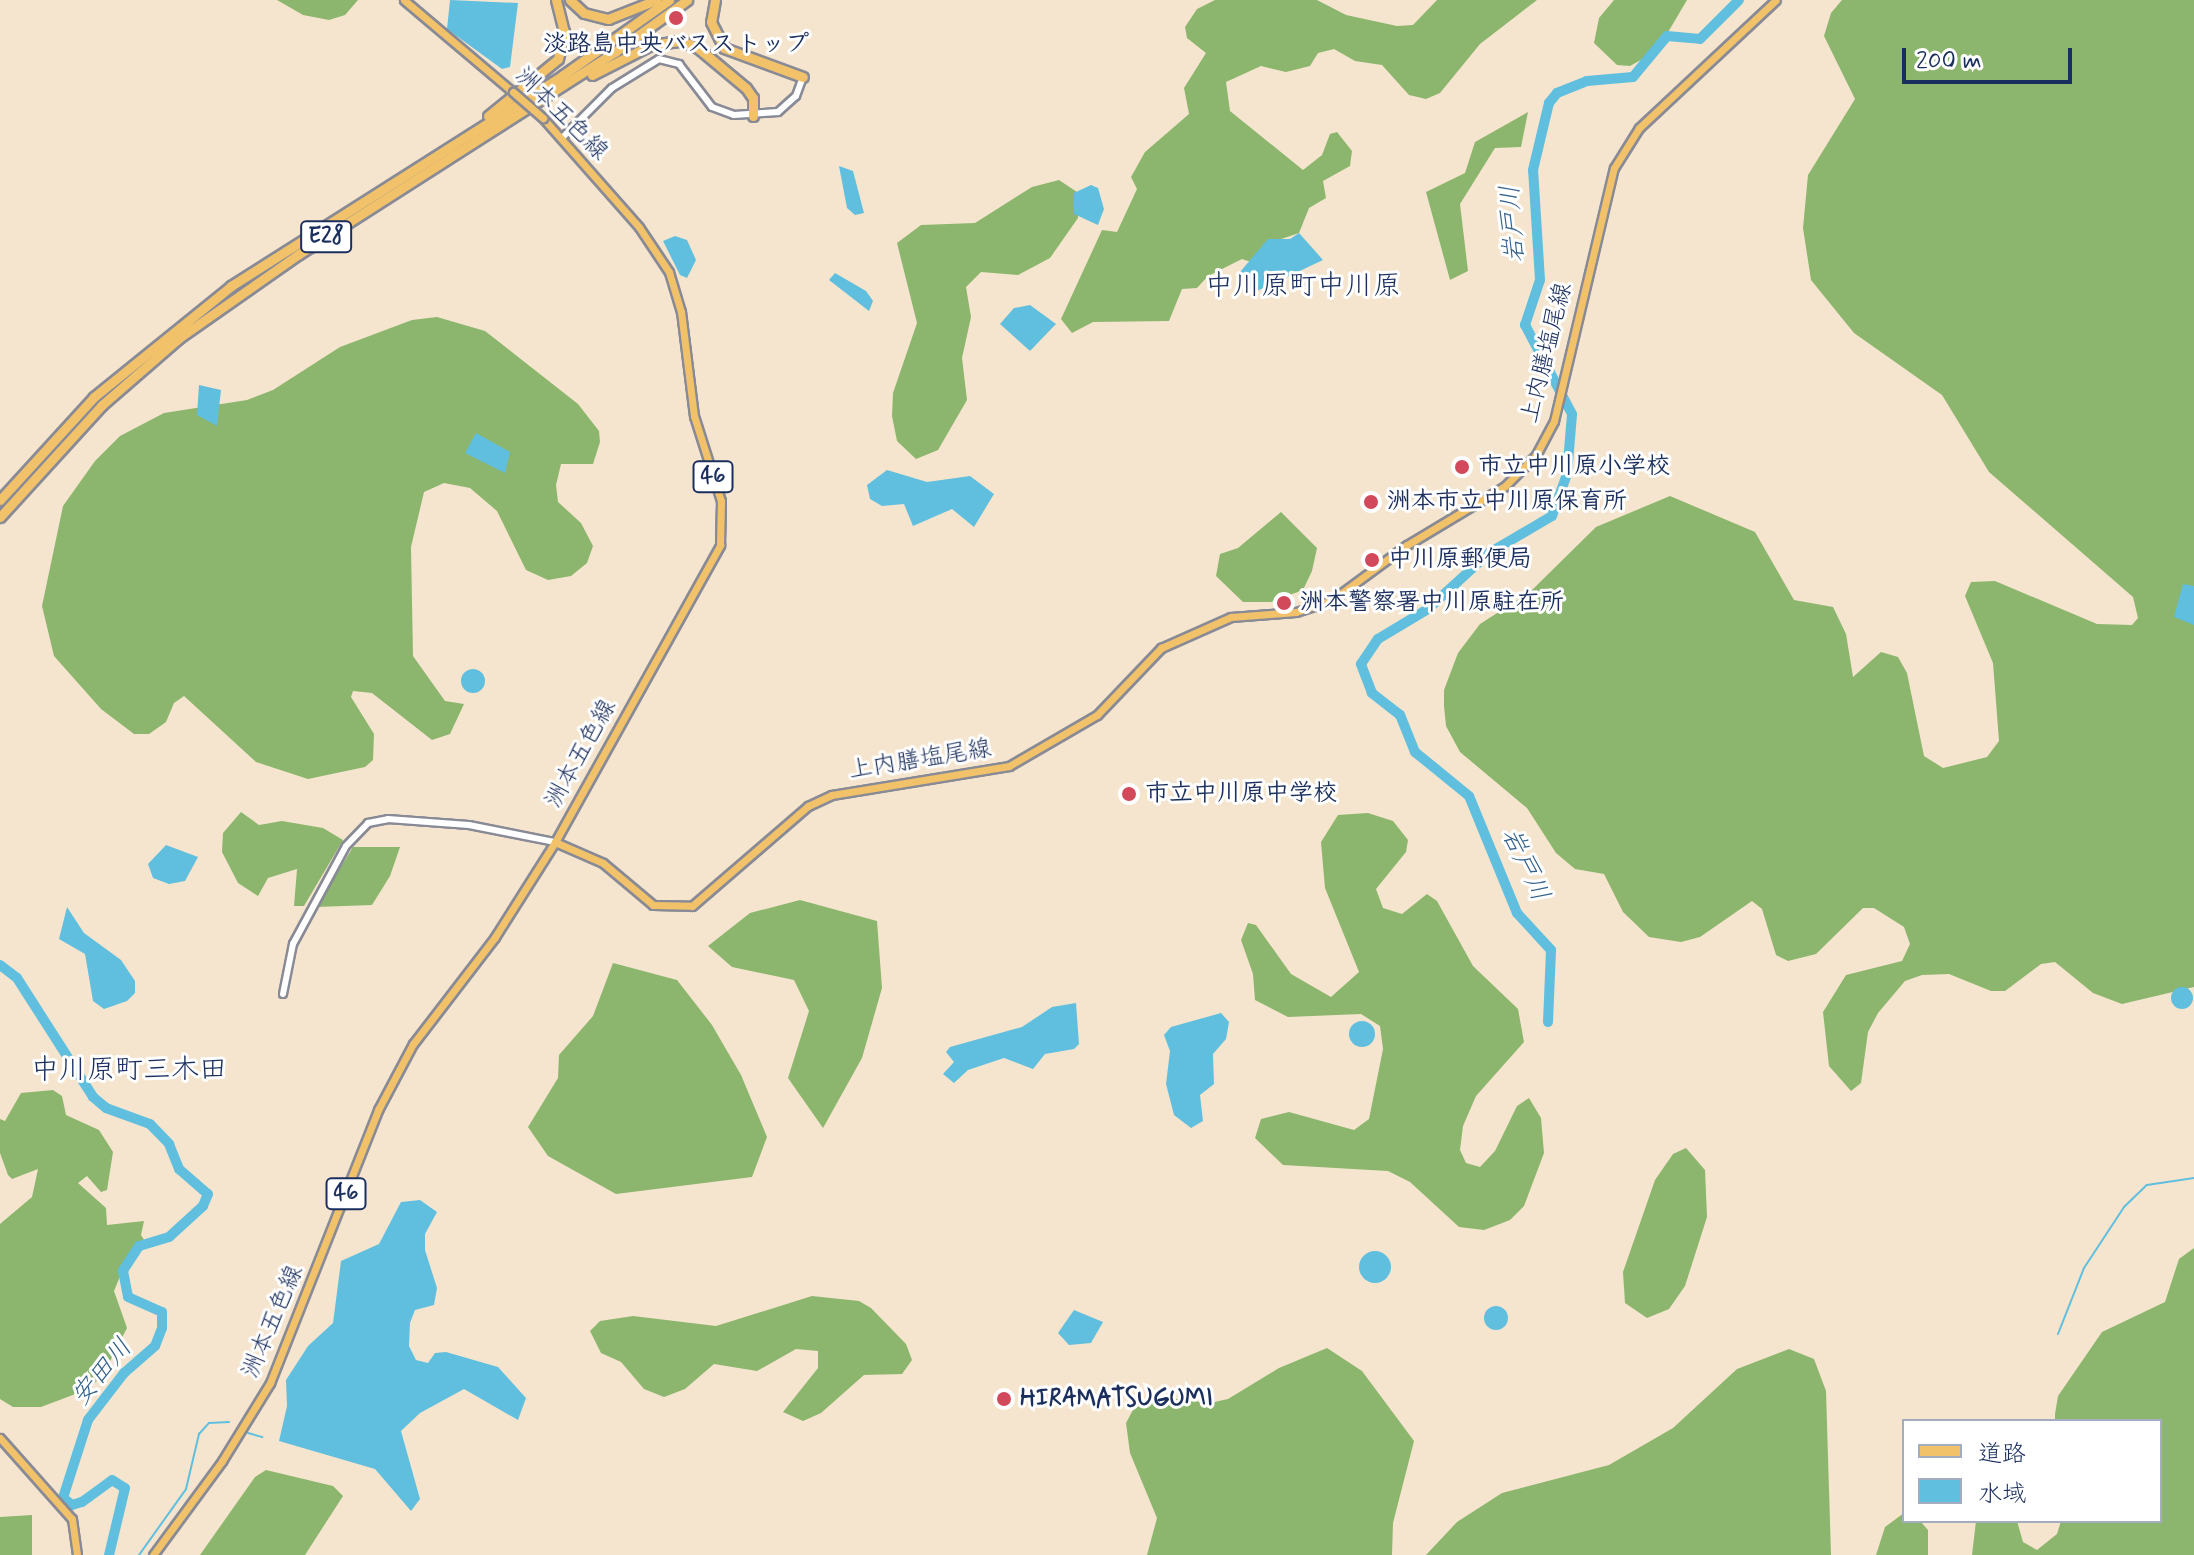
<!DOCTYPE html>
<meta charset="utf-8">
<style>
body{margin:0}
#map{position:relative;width:2194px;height:1555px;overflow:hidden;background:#f5e5ce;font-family:Mynerve,"Klee One",sans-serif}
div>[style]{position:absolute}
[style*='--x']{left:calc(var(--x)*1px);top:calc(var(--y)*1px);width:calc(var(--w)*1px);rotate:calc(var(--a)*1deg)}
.forest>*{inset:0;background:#8cb66d}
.water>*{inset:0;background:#60bfde}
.round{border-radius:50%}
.stream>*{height:2px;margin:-1px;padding:0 1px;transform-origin:1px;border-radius:1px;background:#60bfde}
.river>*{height:10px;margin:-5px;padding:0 5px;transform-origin:5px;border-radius:5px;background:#60bfde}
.roads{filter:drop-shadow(2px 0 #888a96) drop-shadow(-2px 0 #888a96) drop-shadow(0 2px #888a96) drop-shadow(0 -2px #888a96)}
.minor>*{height:6px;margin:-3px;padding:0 3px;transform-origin:3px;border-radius:3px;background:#fff}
.major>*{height:7px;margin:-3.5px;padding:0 3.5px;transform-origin:3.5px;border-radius:3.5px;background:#f2c26a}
.highway>*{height:9px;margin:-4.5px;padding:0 4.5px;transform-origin:4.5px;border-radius:4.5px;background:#f2c26a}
.bridges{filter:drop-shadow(2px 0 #888a96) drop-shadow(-2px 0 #888a96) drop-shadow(0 2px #888a96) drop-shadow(0 -2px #888a96)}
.major-bridge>*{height:7px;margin:-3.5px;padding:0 3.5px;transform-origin:3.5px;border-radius:3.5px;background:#f2c26a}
.dots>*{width:22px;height:22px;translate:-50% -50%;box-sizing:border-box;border:4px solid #fff;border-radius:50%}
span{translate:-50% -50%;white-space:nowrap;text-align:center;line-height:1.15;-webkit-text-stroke:6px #fff;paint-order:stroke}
.shield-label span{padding:2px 6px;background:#fff;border:2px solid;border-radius:6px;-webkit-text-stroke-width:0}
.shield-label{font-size:22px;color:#1b2f5e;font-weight:700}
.poi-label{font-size:24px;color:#1b2f5e;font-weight:700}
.left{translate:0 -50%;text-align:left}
.street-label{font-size:24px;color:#1b2f5e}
.water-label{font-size:26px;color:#33618b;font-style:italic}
.quarter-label{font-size:28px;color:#1b2f5e}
.legend{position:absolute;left:1902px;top:1419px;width:260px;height:104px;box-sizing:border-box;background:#fff;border:2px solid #a4acbf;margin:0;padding:10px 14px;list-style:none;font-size:24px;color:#1b2f5e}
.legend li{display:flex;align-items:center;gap:16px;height:40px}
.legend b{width:40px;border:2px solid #a4acbf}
.scale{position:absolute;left:1902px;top:48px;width:170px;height:36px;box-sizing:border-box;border:4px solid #1b2f5e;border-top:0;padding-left:10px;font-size:24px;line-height:28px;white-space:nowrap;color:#1b2f5e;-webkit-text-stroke:6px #fff;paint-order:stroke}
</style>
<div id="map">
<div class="forest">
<i style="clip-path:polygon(277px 0,358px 0,345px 15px,329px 20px,303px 15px)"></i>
<i style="clip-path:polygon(1215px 0,1317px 0,1346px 15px,1397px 26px,1413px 25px,1437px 0,1537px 0,1480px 44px,1440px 93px,1426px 99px,1409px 95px,1382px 65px,1355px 61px,1334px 49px,1318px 53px,1310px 66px,1286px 72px,1261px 66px,1226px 82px,1230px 111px,1303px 170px,1322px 155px,1330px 134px,1337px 132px,1352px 151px,1350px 166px,1323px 181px,1326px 198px,1309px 208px,1299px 233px,1266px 244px,1251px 262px,1242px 259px,1208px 276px,1197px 288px,1182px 289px,1169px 321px,1093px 322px,1072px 333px,1061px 319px,1102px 230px,1117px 232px,1137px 189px,1131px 177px,1145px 152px,1189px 114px,1184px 88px,1206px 53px,1187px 38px,1185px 27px,1197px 9px)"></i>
<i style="clip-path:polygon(1614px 0,1687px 0,1657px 51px,1630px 66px,1617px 65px,1594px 43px,1599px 18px)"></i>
<i style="clip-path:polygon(1842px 0,2194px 0,2194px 987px,2122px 1004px,2093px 993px,2055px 962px,2041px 964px,2005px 991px,1991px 991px,1949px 974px,1922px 975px,1905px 981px,1878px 1013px,1868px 1032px,1861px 1083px,1851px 1091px,1829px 1066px,1823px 1012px,1846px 975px,1902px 961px,1910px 944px,1904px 927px,1874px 908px,1863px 908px,1816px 954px,1788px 961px,1776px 955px,1762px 909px,1752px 901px,1700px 937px,1681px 942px,1649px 937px,1623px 912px,1604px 874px,1575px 869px,1556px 853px,1527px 808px,1460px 752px,1446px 726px,1444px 706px,1444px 690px,1458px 653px,1480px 624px,1530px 592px,1596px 527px,1670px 496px,1755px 532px,1794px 600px,1833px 607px,1846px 634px,1853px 677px,1881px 652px,1898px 657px,1907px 673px,1924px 756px,1943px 768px,1987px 757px,1999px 741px,1993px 663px,1965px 596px,1971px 582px,1995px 581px,2097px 624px,2132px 625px,2138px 618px,2133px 597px,1989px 472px,1942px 395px,1854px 333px,1811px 280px,1803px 228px,1808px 175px,1855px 99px,1824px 36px,1831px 13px)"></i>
<i style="clip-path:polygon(1528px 112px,1521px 147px,1495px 148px,1460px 204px,1468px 271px,1450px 280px,1426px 192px,1465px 173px,1475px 142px)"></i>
<i style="clip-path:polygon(1059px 180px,1077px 192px,1078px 218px,1050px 258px,1018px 275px,981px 272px,966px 287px,971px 317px,962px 358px,967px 400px,938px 450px,916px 459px,897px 441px,892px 416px,893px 393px,917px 323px,897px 243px,921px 225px,975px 223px,1032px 187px)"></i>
<i style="clip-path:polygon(437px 317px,485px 331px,578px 404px,599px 431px,600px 442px,593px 464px,561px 464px,556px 485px,558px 502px,581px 523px,593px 546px,587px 563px,571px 576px,548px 580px,526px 570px,497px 511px,470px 488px,444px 483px,424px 492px,411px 547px,413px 656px,445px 701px,464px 704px,450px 734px,432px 740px,372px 693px,353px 691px,351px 697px,374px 734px,373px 760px,365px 767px,308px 779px,256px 762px,184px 696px,174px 703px,166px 722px,149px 734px,134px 734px,101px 709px,54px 656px,42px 606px,63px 506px,95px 461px,120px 436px,164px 413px,247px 400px,273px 390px,340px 347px,412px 320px)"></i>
<i style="clip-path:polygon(1281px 512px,1317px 548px,1312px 571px,1303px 590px,1271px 602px,1243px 602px,1216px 576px,1220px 554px,1238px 548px)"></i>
<i style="clip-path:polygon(241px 812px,259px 825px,282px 821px,323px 828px,343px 840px,304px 906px,294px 906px,297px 869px,268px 878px,258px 896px,238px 883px,222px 852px,223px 833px)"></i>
<i style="clip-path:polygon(1368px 813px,1393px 821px,1408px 840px,1406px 852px,1376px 889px,1383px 908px,1402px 914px,1427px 894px,1437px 901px,1473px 966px,1518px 1009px,1524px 1042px,1476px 1096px,1463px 1126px,1460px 1150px,1466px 1163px,1480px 1167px,1495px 1151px,1517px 1106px,1529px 1098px,1541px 1118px,1544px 1153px,1524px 1206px,1510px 1220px,1484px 1230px,1459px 1227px,1410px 1182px,1388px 1171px,1283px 1165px,1255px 1138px,1261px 1119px,1289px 1112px,1354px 1130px,1369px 1119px,1383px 1049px,1380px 1026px,1361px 1014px,1288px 1017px,1255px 1000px,1253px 974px,1241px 940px,1248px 923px,1256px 925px,1291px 974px,1331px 997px,1359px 972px,1325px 888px,1321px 842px,1338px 815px)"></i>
<i style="clip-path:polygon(353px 847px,400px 847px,390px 876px,372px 905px,316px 907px)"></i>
<i style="clip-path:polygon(800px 900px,877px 921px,882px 988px,862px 1058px,823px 1128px,788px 1078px,809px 1011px,794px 980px,732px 967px,708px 946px,750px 913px)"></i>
<i style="clip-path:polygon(613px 963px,677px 980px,712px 1025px,741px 1075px,767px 1137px,752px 1177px,616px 1194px,548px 1156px,528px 1127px,558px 1078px,559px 1055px,593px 1016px)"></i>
<i style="clip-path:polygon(53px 1090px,62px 1096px,66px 1115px,99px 1130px,113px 1152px,107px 1190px,101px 1192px,87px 1176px,78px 1183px,106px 1208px,107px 1225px,144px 1221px,141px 1235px,146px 1243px,138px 1244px,125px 1264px,114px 1291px,127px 1328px,102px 1377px,86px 1390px,41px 1407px,13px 1407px,0 1399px,0 1224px,32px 1197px,38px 1169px,12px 1179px,8px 1175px,0 1153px,0 1119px,5px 1121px,21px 1093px)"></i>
<i style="clip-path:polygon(1686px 1148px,1705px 1170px,1707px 1217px,1685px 1286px,1669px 1309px,1647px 1318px,1625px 1303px,1623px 1272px,1655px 1180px,1673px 1154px)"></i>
<i style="clip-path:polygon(2194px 1248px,2194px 1555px,1972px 1555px,1976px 1521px,2017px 1521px,2023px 1542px,2037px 1550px,2057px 1534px,2061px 1521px,2160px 1521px,2160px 1421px,2055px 1421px,2055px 1414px,2058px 1396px,2102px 1332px,2165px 1302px,2179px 1259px)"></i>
<i style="clip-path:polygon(812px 1296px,859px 1301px,871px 1308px,906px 1344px,912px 1360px,902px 1374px,864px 1375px,821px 1413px,803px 1421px,783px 1412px,818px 1368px,818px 1351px,796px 1349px,757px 1371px,714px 1364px,685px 1389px,664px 1397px,644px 1389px,621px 1362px,601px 1353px,590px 1331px,600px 1321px,633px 1316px,716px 1326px)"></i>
<i style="clip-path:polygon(1327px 1348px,1362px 1371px,1414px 1441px,1393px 1523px,1392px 1555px,1147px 1555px,1157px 1518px,1130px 1453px,1126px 1423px,1133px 1410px,1153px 1396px,1210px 1403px,1228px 1399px,1279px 1368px)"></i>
<i style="clip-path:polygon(1789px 1349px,1814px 1359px,1826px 1391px,1831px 1555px,1426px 1555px,1457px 1522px,1502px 1493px,1609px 1465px,1673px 1428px,1737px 1369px)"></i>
<i style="clip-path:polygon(266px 1470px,333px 1486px,343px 1496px,305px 1555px,200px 1555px,255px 1477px)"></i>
<i style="clip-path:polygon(1904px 1513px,1904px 1521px,1920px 1521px,1928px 1530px,1928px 1555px,1876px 1555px,1885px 1527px)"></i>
<i style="clip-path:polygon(32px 1515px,32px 1555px,0 1555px,0 1517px)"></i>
</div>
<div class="water">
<i style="clip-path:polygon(450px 0,518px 3px,510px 67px,502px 69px,447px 29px)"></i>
<i style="clip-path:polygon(839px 166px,853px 171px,864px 213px,855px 215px,847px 208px)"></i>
<i style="clip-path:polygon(1091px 185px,1098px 188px,1104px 209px,1098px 225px,1074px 214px,1074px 193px)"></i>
<i style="clip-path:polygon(1299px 233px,1323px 260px,1257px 291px,1241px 287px,1240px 272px,1268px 239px,1290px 239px)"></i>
<i style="clip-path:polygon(675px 236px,687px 240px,696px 260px,687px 278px,680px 275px,663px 241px)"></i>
<i style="clip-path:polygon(835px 273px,866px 291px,873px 301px,869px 311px,829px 280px)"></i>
<i style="clip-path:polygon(1030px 305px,1056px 324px,1030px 351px,1000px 324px,1014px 308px)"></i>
<i style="clip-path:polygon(199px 385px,221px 390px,217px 426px,197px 415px)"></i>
<i style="clip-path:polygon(476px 433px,510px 452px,505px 473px,465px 453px)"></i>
<i style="clip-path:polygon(887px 470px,927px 482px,970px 476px,994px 494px,974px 527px,952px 509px,913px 526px,904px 504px,882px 506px,870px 499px,867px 485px)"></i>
<i style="clip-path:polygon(2183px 584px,2194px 586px,2194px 625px,2174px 617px)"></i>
<i class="round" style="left:461px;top:669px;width:24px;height:24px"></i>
<i style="clip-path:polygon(166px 845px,198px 857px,185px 881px,169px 884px,153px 878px,148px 864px)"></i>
<i style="clip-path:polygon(67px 907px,84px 933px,121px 960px,135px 981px,135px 993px,127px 1001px,104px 1009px,93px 1001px,85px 954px,59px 939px)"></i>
<i class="round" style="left:2171px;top:987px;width:22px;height:22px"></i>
<i style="clip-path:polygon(1076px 1003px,1079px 1044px,1074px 1049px,1045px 1054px,1033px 1069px,1004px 1058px,968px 1070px,954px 1083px,943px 1074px,954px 1062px,946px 1052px,950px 1047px,1022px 1027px,1052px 1007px)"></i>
<i style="clip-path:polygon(1221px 1013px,1229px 1022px,1226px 1039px,1213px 1054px,1214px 1084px,1200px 1095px,1203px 1121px,1191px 1128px,1174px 1115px,1166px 1084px,1170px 1051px,1164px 1035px,1171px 1027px)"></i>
<i class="round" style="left:1349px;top:1021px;width:26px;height:26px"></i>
<i style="clip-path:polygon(420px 1200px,437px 1212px,425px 1234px,425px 1250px,437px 1288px,434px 1305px,415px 1310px,410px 1323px,409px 1346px,416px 1360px,428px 1363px,435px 1353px,446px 1352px,498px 1367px,526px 1398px,518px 1420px,464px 1389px,420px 1413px,401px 1431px,420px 1499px,411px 1511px,375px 1469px,279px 1441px,287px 1406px,286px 1380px,308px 1346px,333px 1323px,341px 1261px,379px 1244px,401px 1202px)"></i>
<i class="round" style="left:1359px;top:1251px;width:32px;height:32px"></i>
<i class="round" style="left:1484px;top:1306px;width:24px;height:24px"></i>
<i style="clip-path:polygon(1074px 1310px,1103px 1322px,1091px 1343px,1069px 1345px,1058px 1333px)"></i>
</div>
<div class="stream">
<i style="--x:2058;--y:1334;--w:71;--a:-68.5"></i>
<i style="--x:2084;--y:1268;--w:73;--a:-56.7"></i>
<i style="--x:2124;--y:1207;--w:32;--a:-44"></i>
<i style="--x:2147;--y:1185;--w:48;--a:-8.5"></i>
<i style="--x:248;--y:1433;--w:15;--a:16"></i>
<i style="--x:139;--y:1555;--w:81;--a:-54.5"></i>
<i style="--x:186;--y:1489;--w:57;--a:-76.7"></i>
<i style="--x:199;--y:1434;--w:15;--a:-48"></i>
<i style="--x:209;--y:1423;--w:20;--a:-3"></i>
</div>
<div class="river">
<i style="--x:0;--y:965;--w:21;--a:37"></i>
<i style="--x:17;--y:978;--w:141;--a:57.4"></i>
<i style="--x:93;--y:1097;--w:17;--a:40"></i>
<i style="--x:106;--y:1108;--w:47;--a:20"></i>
<i style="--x:150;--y:1124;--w:28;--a:46"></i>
<i style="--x:169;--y:1144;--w:27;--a:68"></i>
<i style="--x:179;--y:1169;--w:38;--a:41"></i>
<i style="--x:208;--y:1194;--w:13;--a:113"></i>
<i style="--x:203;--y:1206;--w:46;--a:137.6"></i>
<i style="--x:169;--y:1237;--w:31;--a:163"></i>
<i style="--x:139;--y:1246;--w:30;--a:123"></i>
<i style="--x:123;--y:1271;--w:26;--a:79"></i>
<i style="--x:128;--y:1297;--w:37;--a:24"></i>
<i style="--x:162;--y:1312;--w:16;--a:90"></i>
<i style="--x:162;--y:1328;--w:19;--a:111"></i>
<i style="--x:155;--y:1346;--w:41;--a:138.9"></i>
<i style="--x:124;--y:1373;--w:59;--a:127.5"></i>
<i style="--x:88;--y:1420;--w:82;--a:107.8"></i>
<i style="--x:63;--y:1498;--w:11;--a:38"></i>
<i style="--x:72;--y:1505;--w:10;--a:-17"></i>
<i style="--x:82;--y:1502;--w:37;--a:-36"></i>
<i style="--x:112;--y:1480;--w:15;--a:32"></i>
<i style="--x:125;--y:1488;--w:69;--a:103.4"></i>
<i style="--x:1548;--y:1022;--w:72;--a:-87.6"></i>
<i style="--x:1551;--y:950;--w:50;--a:-132.6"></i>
<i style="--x:1517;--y:913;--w:126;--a:-112.3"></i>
<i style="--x:1469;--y:796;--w:70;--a:-140.8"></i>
<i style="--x:1415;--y:752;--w:40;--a:-112"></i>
<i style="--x:1400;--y:715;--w:36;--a:-142"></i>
<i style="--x:1372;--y:693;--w:31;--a:-111"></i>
<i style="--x:1361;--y:664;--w:30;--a:-56"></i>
<i style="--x:1378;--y:639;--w:58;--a:-31"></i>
<i style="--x:1428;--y:609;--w:83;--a:-42.6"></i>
<i style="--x:1489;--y:553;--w:73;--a:-30.4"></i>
<i style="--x:1552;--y:516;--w:45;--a:-70.3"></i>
<i style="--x:1567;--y:474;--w:60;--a:-85.2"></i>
<i style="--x:1572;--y:414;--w:101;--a:-117.8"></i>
<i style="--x:1525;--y:325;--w:47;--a:-71.6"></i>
<i style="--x:1540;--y:280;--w:110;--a:-93.6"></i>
<i style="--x:1533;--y:170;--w:69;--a:-76.6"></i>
<i style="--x:1549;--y:103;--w:13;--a:-51"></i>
<i style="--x:1557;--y:93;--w:32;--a:-22"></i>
<i style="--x:1587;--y:81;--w:46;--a:-5"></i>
<i style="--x:1633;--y:77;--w:53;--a:-50.3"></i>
<i style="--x:1667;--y:36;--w:33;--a:5"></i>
<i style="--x:1700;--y:39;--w:55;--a:-45"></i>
</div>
<div class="roads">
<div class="minor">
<i style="--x:563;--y:137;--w:69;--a:-45"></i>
<i style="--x:612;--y:88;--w:55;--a:-31.7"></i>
<i style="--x:659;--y:59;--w:21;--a:14"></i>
<i style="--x:679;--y:64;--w:54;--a:52.5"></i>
<i style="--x:712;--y:107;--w:23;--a:20"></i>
<i style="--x:734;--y:115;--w:44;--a:-3.9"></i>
<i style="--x:778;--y:112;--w:24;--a:-42"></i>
<i style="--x:796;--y:96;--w:20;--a:-70"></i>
<i style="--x:283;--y:994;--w:51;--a:-78.7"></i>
<i style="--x:293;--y:944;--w:111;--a:-61.6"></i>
<i style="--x:346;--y:846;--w:32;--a:-46"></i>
<i style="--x:368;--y:823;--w:20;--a:-11"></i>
<i style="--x:388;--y:819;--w:81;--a:4.2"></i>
<i style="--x:469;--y:825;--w:88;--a:11.2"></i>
</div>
<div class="major">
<i style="--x:404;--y:0;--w:143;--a:40.2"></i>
<i style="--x:555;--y:842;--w:52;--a:23.6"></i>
<i style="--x:603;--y:863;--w:65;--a:40"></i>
<i style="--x:653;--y:905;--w:39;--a:1"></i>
<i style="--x:692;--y:906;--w:153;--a:-40.8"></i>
<i style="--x:808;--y:806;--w:26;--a:-25"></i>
<i style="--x:832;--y:795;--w:179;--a:-9.3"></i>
<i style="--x:1009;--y:766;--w:102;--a:-30.1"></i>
<i style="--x:1097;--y:715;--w:93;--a:-46.3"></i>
<i style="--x:1161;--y:648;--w:77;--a:-23.9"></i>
<i style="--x:1231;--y:617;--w:65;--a:-4.4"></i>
<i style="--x:1296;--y:612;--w:38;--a:-18"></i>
<i style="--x:1332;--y:600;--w:93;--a:-36.3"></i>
<i style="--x:1407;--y:545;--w:114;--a:-31"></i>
<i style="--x:1505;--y:486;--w:44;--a:-45"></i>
<i style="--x:1536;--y:455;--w:38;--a:-62"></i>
<i style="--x:1554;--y:421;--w:260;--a:-76.7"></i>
<i style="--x:1614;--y:168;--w:47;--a:-58"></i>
<i style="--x:1639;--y:128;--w:187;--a:-43.1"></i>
<i style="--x:0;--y:1438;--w:108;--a:48.4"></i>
<i style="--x:72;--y:1519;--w:36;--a:82"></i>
<i style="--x:153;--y:1555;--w:117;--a:-53.7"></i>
<i style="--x:222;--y:1461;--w:92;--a:-58.4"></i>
<i style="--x:270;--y:1383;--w:294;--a:-68.4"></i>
<i style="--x:378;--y:1110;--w:75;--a:-62.1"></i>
<i style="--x:413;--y:1044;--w:135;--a:-52.5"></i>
<i style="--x:495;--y:937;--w:112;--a:-57.7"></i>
<i style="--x:555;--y:842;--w:340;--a:-60.9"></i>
<i style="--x:720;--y:545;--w:44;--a:-88.7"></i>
<i style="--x:721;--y:501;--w:89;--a:-107.6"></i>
<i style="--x:694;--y:416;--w:105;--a:-97.1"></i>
<i style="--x:681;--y:312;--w:42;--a:-106.7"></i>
<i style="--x:669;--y:272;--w:54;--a:-123.7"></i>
<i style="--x:639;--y:227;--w:145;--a:-131.4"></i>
</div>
<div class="highway">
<i style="--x:570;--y:0;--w:19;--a:43"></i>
<i style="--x:584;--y:13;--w:25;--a:14"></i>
<i style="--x:608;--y:19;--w:52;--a:-21.6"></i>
<i style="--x:715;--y:0;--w:22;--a:100"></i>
<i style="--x:711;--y:22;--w:29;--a:63"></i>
<i style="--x:724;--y:48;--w:84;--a:20.2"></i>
<i style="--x:592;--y:75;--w:66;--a:-27"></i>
<i style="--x:651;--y:45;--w:30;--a:-8"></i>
<i style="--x:681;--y:41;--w:18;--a:22"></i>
<i style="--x:698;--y:48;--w:62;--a:39.8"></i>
<i style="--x:746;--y:88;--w:12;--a:55"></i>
<i style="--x:753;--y:98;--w:18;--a:90"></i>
<i style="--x:488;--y:116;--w:90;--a:-39.2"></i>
<i style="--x:558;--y:59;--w:28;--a:-77"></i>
<i style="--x:564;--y:32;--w:33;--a:-104"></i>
<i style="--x:0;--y:500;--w:139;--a:-47.6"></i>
<i style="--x:94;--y:397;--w:176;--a:-39"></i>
<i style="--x:231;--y:286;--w:393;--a:-32.4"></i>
<i style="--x:563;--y:75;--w:130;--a:-35.3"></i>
<i style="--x:0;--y:517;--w:151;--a:-47.7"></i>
<i style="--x:102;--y:405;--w:102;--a:-41"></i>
<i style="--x:179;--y:338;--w:146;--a:-35"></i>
<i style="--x:299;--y:254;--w:375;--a:-32.6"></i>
<i style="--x:615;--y:52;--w:89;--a:-35.8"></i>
</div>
</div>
<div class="bridges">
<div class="major-bridge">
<i style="--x:513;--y:92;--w:40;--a:41"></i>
</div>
</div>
<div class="dots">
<i style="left:676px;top:18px;background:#d1495b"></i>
<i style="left:1462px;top:467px;background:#d1495b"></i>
<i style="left:1371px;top:502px;background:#d1495b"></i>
<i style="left:1372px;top:560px;background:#d1495b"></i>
<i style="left:1284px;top:603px;background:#d1495b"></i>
<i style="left:1129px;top:794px;background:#d1495b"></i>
<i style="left:1004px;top:1399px;background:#d1495b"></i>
</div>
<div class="shield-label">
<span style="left:326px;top:237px">E28</span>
<span style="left:713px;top:477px">46</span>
<span style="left:346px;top:1194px">46</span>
</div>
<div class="poi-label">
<span style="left:676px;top:45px">淡路島中央バスストップ</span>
<span class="left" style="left:1478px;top:467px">市立中川原小学校</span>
<span class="left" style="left:1387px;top:502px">洲本市立中川原保育所</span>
<span class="left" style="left:1388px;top:560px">中川原郵便局</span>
<span class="left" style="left:1300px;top:603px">洲本警察署中川原駐在所</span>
<span class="left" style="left:1145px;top:794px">市立中川原中学校</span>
<span class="left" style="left:1020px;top:1399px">HIRAMATSUGUMI</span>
</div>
<div class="street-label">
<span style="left:561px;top:114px;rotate:45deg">洲本五色線</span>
<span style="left:1547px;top:353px;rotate:-76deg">上内膳塩尾線</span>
<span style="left:581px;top:754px;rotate:-61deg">洲本五色線</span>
<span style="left:920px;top:760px;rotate:-9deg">上内膳塩尾線</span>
<span style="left:273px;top:1322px;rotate:-67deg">洲本五色線</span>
</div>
<div class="water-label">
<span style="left:1514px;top:224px;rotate:-94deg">岩戸川</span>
<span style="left:1524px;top:865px;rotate:65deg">岩戸川</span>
<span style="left:103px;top:1373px;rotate:-50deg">安田川</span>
</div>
<div class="quarter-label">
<span style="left:1303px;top:287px">中川原町中川原</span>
<span style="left:129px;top:1071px">中川原町三木田</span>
</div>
<ul class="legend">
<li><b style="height:10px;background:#f2c26a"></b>道路</li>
<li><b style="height:22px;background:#60bfde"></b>水域</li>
</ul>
<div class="scale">200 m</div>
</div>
